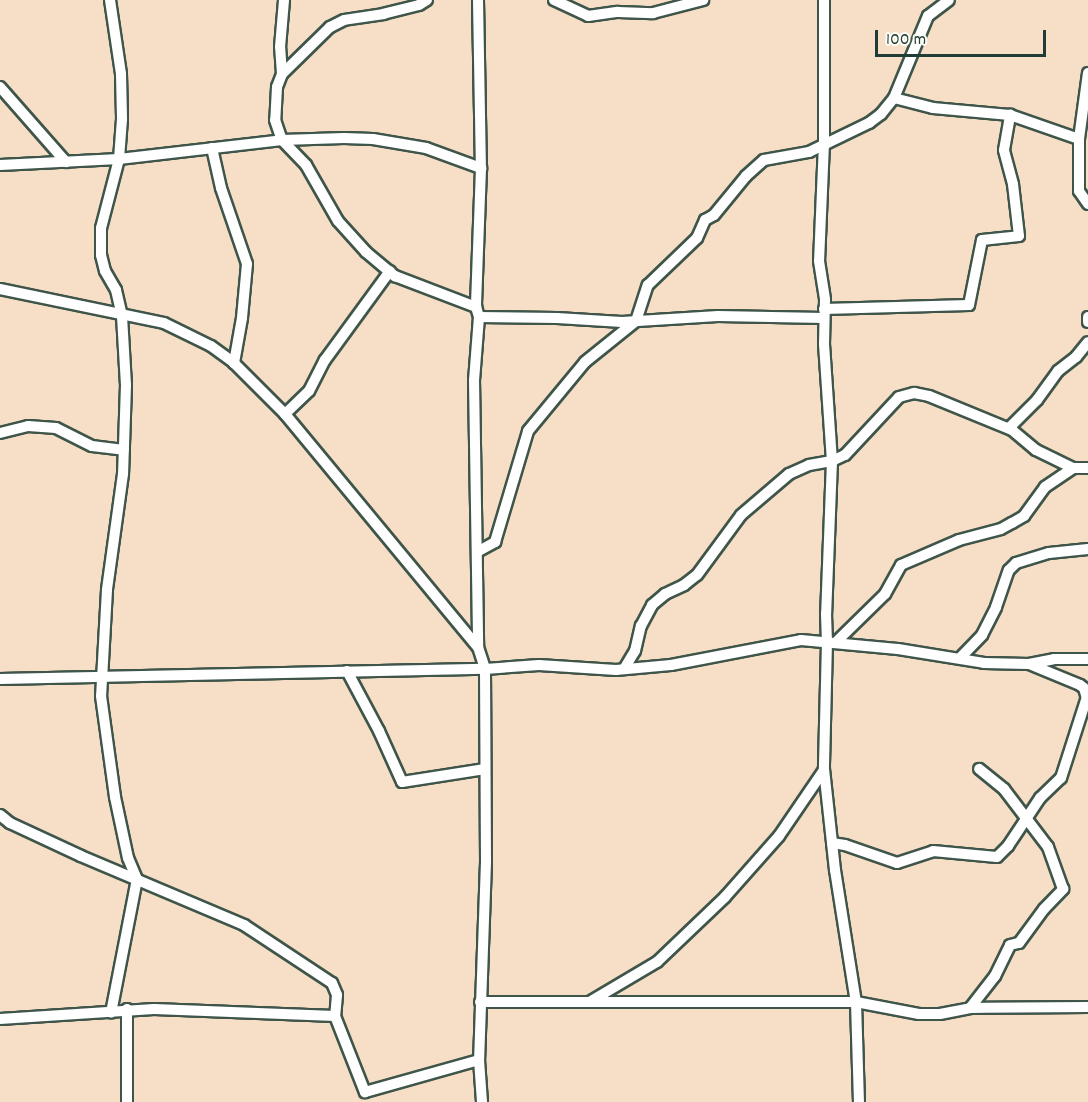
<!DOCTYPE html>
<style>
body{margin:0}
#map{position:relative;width:1088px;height:1102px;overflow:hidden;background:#f6dfc6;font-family:Dekko,sans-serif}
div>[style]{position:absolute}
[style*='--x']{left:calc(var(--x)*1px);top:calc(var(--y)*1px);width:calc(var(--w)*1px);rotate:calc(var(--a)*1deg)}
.roads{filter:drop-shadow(2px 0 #3f554a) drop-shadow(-2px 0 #3f554a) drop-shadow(0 2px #3f554a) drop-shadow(0 -2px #3f554a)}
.street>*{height:10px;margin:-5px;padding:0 5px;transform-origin:5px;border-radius:5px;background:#fff}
span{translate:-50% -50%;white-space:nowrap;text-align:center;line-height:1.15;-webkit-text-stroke:5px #fdfcf7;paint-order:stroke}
.scale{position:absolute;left:875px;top:30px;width:171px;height:27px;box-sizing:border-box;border:3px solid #1f3d34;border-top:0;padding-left:8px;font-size:18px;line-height:21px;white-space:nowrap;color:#1f3d34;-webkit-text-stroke:4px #fdfcf7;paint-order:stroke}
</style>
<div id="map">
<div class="roads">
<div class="street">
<i style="--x:110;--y:0;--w:75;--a:81.5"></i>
<i style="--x:121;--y:74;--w:45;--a:88.7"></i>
<i style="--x:122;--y:119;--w:40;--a:94.3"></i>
<i style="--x:119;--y:159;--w:71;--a:104.6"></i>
<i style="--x:101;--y:228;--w:27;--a:90"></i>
<i style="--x:101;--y:255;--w:16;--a:76"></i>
<i style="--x:105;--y:271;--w:22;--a:60"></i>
<i style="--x:116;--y:290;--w:27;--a:77"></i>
<i style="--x:122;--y:316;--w:69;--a:86.7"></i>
<i style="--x:126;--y:385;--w:89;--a:91.9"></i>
<i style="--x:123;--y:474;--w:117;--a:97.9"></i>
<i style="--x:107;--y:590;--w:106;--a:93.2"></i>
<i style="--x:101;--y:696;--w:102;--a:82.1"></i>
<i style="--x:115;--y:797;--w:62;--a:78"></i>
<i style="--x:128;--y:858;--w:23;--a:67"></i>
<i style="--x:137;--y:879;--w:136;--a:101"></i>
<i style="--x:427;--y:0;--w:9;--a:148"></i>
<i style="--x:419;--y:5;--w:36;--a:166"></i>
<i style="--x:384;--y:14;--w:40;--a:171.5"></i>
<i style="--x:344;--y:20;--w:16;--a:153"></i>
<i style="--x:330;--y:27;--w:67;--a:135.6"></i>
<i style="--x:282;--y:74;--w:14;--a:111"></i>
<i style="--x:277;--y:87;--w:33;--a:93"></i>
<i style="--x:275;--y:120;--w:21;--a:71"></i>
<i style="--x:282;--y:140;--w:35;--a:46"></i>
<i style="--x:306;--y:165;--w:64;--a:60.3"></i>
<i style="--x:338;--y:221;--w:42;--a:47.9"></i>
<i style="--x:366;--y:252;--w:38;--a:40"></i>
<i style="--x:395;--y:276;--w:87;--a:20.9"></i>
<i style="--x:478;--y:0;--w:168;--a:89"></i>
<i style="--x:481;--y:168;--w:139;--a:92.1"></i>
<i style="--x:476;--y:307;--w:10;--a:73"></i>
<i style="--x:479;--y:317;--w:63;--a:94.5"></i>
<i style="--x:474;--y:380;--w:267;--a:89.1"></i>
<i style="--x:478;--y:647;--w:23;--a:72"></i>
<i style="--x:485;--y:669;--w:193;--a:89.7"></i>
<i style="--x:486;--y:862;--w:198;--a:92"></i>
<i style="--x:479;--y:1060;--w:42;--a:85.9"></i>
<i style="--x:554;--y:0;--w:38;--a:25"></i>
<i style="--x:588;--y:16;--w:30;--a:-8"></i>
<i style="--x:618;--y:12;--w:35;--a:2"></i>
<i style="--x:653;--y:13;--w:52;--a:-14.6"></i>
<i style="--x:824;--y:0;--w:143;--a:90"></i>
<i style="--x:824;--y:143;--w:118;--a:92.4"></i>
<i style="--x:819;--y:261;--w:39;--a:81"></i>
<i style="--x:825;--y:300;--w:44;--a:91.3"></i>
<i style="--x:824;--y:344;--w:117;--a:86.1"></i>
<i style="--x:832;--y:461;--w:153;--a:92.2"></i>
<i style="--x:826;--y:614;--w:28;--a:88"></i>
<i style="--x:827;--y:642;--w:127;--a:91.4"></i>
<i style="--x:824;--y:769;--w:102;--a:83.8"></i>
<i style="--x:835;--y:870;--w:134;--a:81"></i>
<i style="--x:856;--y:1002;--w:100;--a:88.3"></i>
<i style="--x:1088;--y:73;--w:67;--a:97.8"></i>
<i style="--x:1079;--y:139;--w:52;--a:90"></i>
<i style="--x:1079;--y:191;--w:16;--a:55"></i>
<i style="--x:282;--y:74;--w:27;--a:-94"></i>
<i style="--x:280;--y:47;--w:47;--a:-85.1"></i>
<i style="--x:0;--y:87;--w:100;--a:48.7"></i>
<i style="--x:894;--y:98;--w:40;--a:14.4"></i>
<i style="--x:933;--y:108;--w:77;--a:5.2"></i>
<i style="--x:1010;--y:115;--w:73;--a:19.2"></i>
<i style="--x:212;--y:148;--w:41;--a:77.3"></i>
<i style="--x:221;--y:188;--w:80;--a:71.1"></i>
<i style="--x:247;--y:264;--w:54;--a:95.3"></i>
<i style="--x:242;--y:318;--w:46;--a:100.1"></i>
<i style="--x:0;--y:165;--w:119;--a:-2.9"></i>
<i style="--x:119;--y:159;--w:164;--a:-6.6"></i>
<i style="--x:282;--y:140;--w:62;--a:-1.8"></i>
<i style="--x:344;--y:138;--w:29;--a:2"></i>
<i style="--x:373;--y:139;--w:54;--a:9.6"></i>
<i style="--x:426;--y:148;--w:59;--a:20"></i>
<i style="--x:0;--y:289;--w:167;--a:11.7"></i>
<i style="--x:164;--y:323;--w:52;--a:26.1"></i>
<i style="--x:211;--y:346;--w:29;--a:36"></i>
<i style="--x:234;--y:363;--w:72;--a:45"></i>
<i style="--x:285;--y:414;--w:303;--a:50.4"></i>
<i style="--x:824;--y:309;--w:145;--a:-1.6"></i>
<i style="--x:969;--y:305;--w:66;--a:-78.7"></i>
<i style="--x:982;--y:240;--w:37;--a:-6"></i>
<i style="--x:1019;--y:236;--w:52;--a:-96.6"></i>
<i style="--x:1013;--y:184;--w:35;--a:-105"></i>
<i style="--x:1004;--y:150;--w:36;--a:-80"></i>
<i style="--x:479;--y:317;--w:78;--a:0.7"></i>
<i style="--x:557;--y:318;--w:65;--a:3.5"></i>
<i style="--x:622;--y:322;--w:96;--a:-3.6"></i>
<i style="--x:718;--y:316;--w:106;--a:1.1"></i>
<i style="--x:1088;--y:317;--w:5;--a:90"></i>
<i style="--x:285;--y:414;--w:33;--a:-44"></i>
<i style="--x:309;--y:391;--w:35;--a:-63"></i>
<i style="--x:325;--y:360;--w:110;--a:-53.9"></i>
<i style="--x:1009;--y:428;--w:40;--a:-45"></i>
<i style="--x:1037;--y:400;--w:36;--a:-54"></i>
<i style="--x:1058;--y:371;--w:23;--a:-38"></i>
<i style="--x:1076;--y:357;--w:19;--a:-51"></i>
<i style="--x:0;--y:433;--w:29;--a:-14"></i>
<i style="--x:28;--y:426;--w:28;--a:4"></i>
<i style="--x:56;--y:428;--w:40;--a:26.6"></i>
<i style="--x:92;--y:446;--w:32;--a:7"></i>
<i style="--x:477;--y:552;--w:21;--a:-29"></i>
<i style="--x:495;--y:542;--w:116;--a:-73.4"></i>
<i style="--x:528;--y:431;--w:89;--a:-50.4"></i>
<i style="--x:585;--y:362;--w:65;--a:-38.8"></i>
<i style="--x:636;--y:321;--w:38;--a:-72"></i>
<i style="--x:648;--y:285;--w:68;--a:-43.8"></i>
<i style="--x:697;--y:238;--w:20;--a:-66"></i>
<i style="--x:705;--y:220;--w:10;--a:-29"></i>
<i style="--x:714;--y:215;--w:50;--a:-50.6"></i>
<i style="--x:746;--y:176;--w:24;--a:-42"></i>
<i style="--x:764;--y:160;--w:46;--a:-10.1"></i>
<i style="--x:809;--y:152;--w:67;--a:-25.8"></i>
<i style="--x:869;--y:123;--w:15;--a:-37"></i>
<i style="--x:881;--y:114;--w:21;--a:-51"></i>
<i style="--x:894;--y:98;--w:89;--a:-67.5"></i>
<i style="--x:928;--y:16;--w:26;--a:-37"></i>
<i style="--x:835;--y:643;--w:70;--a:-44.4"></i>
<i style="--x:885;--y:594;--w:33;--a:-61"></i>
<i style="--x:901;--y:565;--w:63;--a:-23.3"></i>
<i style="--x:959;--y:540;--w:43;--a:-14.7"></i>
<i style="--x:1001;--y:529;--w:13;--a:-29"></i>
<i style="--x:1012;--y:523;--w:14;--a:-30"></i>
<i style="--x:1024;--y:516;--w:36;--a:-54"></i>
<i style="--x:1045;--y:487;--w:34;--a:-34"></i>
<i style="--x:1073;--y:468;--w:15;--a:0"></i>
<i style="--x:960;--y:658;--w:32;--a:-46"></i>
<i style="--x:982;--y:635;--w:31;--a:-63"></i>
<i style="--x:996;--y:607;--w:39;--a:-71"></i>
<i style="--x:1009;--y:570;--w:10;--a:-45"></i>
<i style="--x:1016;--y:563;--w:34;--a:-17"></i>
<i style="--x:1049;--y:553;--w:39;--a:-6"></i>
<i style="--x:1029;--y:664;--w:55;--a:22.4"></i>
<i style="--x:1080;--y:685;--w:5;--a:37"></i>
<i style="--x:1084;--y:688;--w:15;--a:74"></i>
<i style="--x:624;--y:669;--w:21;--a:-59"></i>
<i style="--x:635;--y:651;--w:26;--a:-77"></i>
<i style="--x:641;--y:626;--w:24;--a:-62"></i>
<i style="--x:652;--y:605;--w:17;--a:-40"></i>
<i style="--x:665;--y:594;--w:21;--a:-25"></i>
<i style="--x:684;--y:585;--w:16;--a:-38"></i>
<i style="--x:697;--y:575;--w:74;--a:-53.7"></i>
<i style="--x:741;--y:515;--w:63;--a:-40.5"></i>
<i style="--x:789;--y:474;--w:22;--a:-24"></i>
<i style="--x:809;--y:465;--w:23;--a:-10"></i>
<i style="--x:832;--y:461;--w:14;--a:-25"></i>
<i style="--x:845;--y:455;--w:79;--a:-47"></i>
<i style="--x:899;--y:397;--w:16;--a:-15"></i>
<i style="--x:914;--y:393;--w:15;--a:11"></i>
<i style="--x:929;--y:396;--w:90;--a:22.3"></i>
<i style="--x:1012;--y:430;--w:31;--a:40"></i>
<i style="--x:1036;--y:450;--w:41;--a:25.9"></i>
<i style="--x:347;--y:671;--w:68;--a:61.9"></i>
<i style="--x:379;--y:731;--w:56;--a:65.7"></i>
<i style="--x:402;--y:782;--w:84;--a:-8.9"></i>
<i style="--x:0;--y:679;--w:485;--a:-1.2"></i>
<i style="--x:485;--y:669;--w:54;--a:-4.2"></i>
<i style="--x:539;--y:665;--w:77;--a:3.7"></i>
<i style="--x:616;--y:670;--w:55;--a:-5.2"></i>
<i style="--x:671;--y:665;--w:132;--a:-10.9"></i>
<i style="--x:801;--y:640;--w:97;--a:5.3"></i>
<i style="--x:898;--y:649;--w:87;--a:9.2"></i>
<i style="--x:984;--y:663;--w:45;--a:1.3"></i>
<i style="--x:1029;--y:664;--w:25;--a:-11"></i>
<i style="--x:1054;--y:659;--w:34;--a:0"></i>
<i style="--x:0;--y:815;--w:13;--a:39"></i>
<i style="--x:10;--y:823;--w:78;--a:24.9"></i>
<i style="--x:81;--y:856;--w:177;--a:22.9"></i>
<i style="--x:244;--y:925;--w:105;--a:33.4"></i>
<i style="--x:332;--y:983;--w:13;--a:67"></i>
<i style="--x:337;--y:995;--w:21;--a:95"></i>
<i style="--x:335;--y:1016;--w:82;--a:68.5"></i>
<i style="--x:365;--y:1092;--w:118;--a:-15.7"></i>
<i style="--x:832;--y:843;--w:13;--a:9"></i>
<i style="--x:845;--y:845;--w:55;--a:19.1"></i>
<i style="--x:897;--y:863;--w:38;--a:-18"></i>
<i style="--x:933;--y:851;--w:64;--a:5.4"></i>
<i style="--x:997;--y:857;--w:16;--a:-45"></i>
<i style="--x:1008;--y:846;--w:58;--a:-56.3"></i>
<i style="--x:1040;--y:798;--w:29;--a:-44"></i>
<i style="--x:1061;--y:778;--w:85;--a:-72.2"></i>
<i style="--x:591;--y:1001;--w:77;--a:-30.6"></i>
<i style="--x:657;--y:962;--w:94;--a:-43.7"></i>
<i style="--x:725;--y:897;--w:81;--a:-48.5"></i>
<i style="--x:779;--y:836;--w:80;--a:-55.7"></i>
<i style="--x:480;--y:1002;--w:376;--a:0"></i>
<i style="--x:856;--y:1002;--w:64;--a:10.8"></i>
<i style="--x:919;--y:1014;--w:21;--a:0"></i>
<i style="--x:940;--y:1014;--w:31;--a:-11"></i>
<i style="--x:970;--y:1008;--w:118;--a:-0.5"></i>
<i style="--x:970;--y:1008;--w:41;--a:-52"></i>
<i style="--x:995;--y:976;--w:34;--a:-64"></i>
<i style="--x:1010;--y:945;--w:9;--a:-13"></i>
<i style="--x:1019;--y:943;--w:42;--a:-53.7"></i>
<i style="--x:1044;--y:909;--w:28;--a:-46"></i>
<i style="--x:1063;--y:889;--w:45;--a:-109.7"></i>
<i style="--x:1048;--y:847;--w:73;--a:-127.2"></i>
<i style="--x:1004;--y:789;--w:32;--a:-141"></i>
<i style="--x:127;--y:1009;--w:93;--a:90"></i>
<i style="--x:0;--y:1019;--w:154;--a:-3.7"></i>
<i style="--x:154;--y:1009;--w:181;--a:2.2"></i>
</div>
</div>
<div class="scale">100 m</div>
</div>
